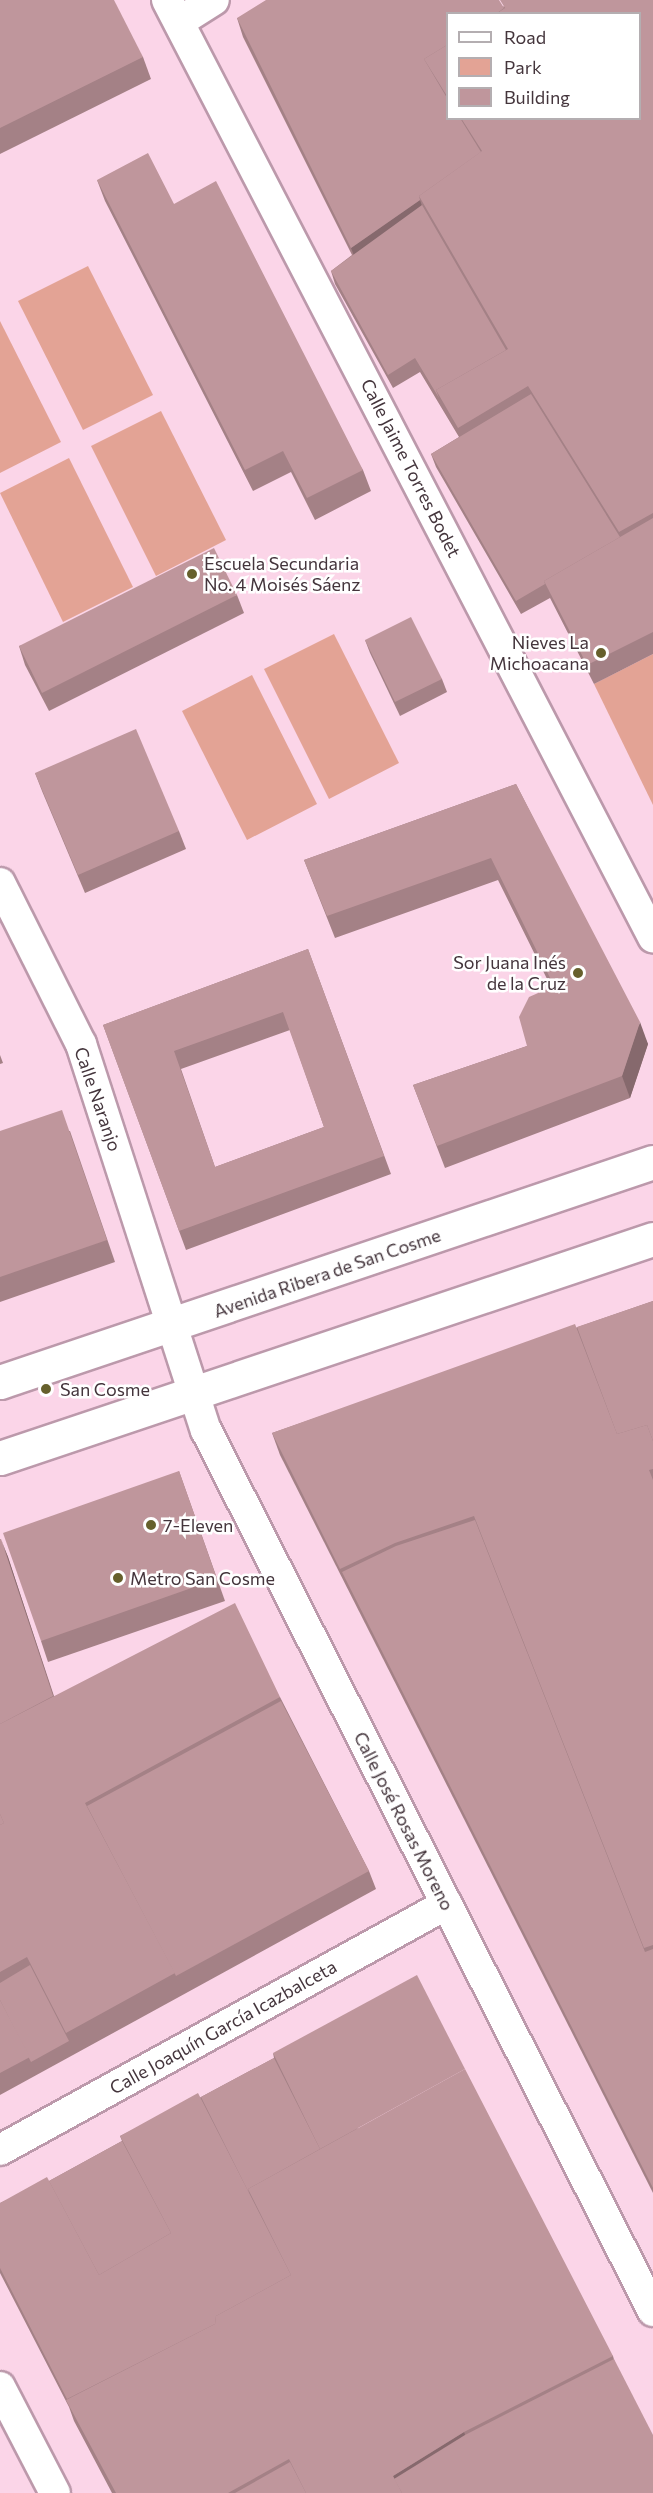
<!DOCTYPE html>
<meta charset="utf-8">
<style>
body{margin:0}
#map{position:relative;width:653px;height:2493px;overflow:hidden;background:#fbd5e8;font-family:Commissioner,sans-serif}
div>[style]{position:absolute}
[style*='--x']{left:calc(var(--x)*1px);top:calc(var(--y)*1px);width:calc(var(--w)*1px);rotate:calc(var(--a)*1deg)}
.green>*{inset:0;background:#e3a395}
.roads{filter:drop-shadow(2px 0 #bc99ab) drop-shadow(-2px 0 #bc99ab) drop-shadow(0 2px #bc99ab) drop-shadow(0 -2px #bc99ab)}
.minor>*{height:30px;margin:-15px;padding:0 15px;transform-origin:15px;border-radius:15px;background:#fff}
.secondary>*{height:33px;margin:-16.5px;padding:0 16.5px;transform-origin:16.5px;border-radius:16.5px;background:#fff}
.wall>*{inset:0;background:#a48186}
.shaded-wall>*{inset:0;background:#86696d}
.building>*{inset:0;background:#bf969c}
.dots>*{width:16px;height:16px;translate:-50% -50%;box-sizing:border-box;border:3px solid #fff;border-radius:50%}
span{translate:-50% -50%;white-space:nowrap;text-align:center;line-height:1.15;-webkit-text-stroke:5px #fff;paint-order:stroke}
.street-label{font-size:18px;color:#44353c}
.poi-label{font-size:18px;color:#44353c}
.left{translate:0 -50%;text-align:left}
.right{translate:-100% -50%;text-align:right}
.legend{position:absolute;left:446px;top:12px;width:195px;height:108px;box-sizing:border-box;background:#fff;border:2px solid #b4aeb1;margin:0;padding:8px 10px;list-style:none;font-size:18px;color:#44353c}
.legend li{display:flex;align-items:center;gap:12px;height:30px}
.legend b{width:30px;border:2px solid #b4aeb1}
</style>
<div id="map">
<div class="green">
<i style="clip-path:polygon(88px 266px,153px 395px,83px 430px,18px 301px)"></i>
<i style="clip-path:polygon(0 321px,61px 442px,0 473px)"></i>
<i style="clip-path:polygon(161px 411px,226px 540px,156px 576px,91px 446px)"></i>
<i style="clip-path:polygon(69px 458px,133px 587px,63px 622px,0 493px)"></i>
<i style="clip-path:polygon(334px 634px,399px 763px,329px 799px,264px 669px)"></i>
<i style="clip-path:polygon(653px 654px,653px 805px,594px 684px)"></i>
<i style="clip-path:polygon(252px 675px,317px 804px,247px 840px,182px 711px)"></i>
</div>
<div class="roads">
<div class="minor">
<i style="--x:167;--y:0;--w:1056;--a:62.59"></i>
<i style="--x:179;--y:22;--w:41;--a:-32.2"></i>
<i style="--x:0;--y:883;--w:180;--a:63.3"></i>
<i style="--x:81;--y:1044;--w:406;--a:72.1"></i>
<i style="--x:206;--y:1430;--w:988;--a:63.1"></i>
<i style="--x:0;--y:2150;--w:510;--a:-28.83"></i>
<i style="--x:0;--y:2387;--w:119;--a:62.6"></i>
</div>
<div class="secondary">
<i style="--x:0;--y:1382;--w:689;--a:-18.62"></i>
<i style="--x:0;--y:1458;--w:689;--a:-18.54"></i>
</div>
</div>
<div class="wall">
<i style="clip-path:polygon(0 0,143px 57px,151px 79px,0 154px)"></i>
<i style="clip-path:polygon(653px 0,653px 654px,594px 684px,550px 598px,521px 614px,436px 467px,431px 454px,459px 437px,420px 372px,393px 388px,335px 284px,331px 271px,352px 255px,243px 37px,237px 18px)"></i>
<i style="clip-path:polygon(97px 180px,174px 204px,363px 470px,371px 491px,315px 520px,291px 472px,253px 491px,105px 201px)"></i>
<i style="clip-path:polygon(237px 595px,244px 613px,49px 711px,25px 665px,19px 646px)"></i>
<i style="clip-path:polygon(365px 640px,442px 679px,447px 692px,400px 716px,370px 653px)"></i>
<i style="clip-path:polygon(35px 773px,179px 831px,186px 849px,85px 893px,42px 791px)"></i>
<i style="clip-path:polygon(516px 784px,648px 1044px,630px 1098px,445px 1168px,413px 1085px,527px 1046px,551px 987px,498px 880px,335px 938px,304px 860px)"></i>
<i style="clip-path:polygon(evenodd,308px 949px,391px 1174px,186px 1250px,103px 1025px,308px 949px,290px 1030px,324px 1127px,215px 1167px,181px 1069px,290px 1030px)"></i>
<i style="clip-path:polygon(0 1055px,3px 1063px,0 1064px)"></i>
<i style="clip-path:polygon(0 1131px,70px 1131px,115px 1262px,0 1302px)"></i>
<i style="clip-path:polygon(653px 1301px,653px 2193px,280px 1455px,272px 1433px)"></i>
<i style="clip-path:polygon(179px 1471px,225px 1601px,48px 1662px,41px 1641px)"></i>
<i style="clip-path:polygon(0 1539px,8px 1557px,54px 1696px,280px 1697px,369px 1871px,376px 1889px,0 2095px)"></i>
<i style="clip-path:polygon(273px 2053px,613px 2356px,653px 2493px,112px 2493px,74px 2421px,69px 2407px,0 2273px,0 2203px,49px 2181px,122px 2141px,120px 2136px,201px 2097px,274px 2058px)"></i>
</div>
<div class="shaded-wall">
<i style="clip-path:polygon(420px 200px,426px 218px,358px 266px,351px 248px)"></i>
<i style="clip-path:polygon(640px 1022px,648px 1044px,630px 1098px,622px 1076px)"></i>
<i style="clip-path:polygon(1px 1539px,8px 1557px,61px 1719px)"></i>
<i style="clip-path:polygon(464px 2432px,472px 2454px,394px 2479px,393px 2476px)"></i>
</div>
<div class="building">
<i style="clip-path:polygon(0 0,114px 0,143px 57px,0 128px)"></i>
<i style="clip-path:polygon(266px 0,499px 0,504px 8px,496px 14px,447px 14px,447px 45px,424px 59px,447px 98px,447px 118px,460px 118px,481px 152px,419px 196px,420px 200px,351px 248px,237px 18px)"></i>
<i style="clip-path:polygon(500px 0,653px 0,653px 513px,619px 532px,528px 386px,458px 428px,436px 390px,508px 349px,419px 196px,482px 151px,461px 118px,639px 118px,639px 14px,496px 14px,505px 8px)"></i>
<i style="clip-path:polygon(447px 45px,447px 96px,424px 59px)"></i>
<i style="clip-path:polygon(148px 153px,174px 204px,216px 181px,363px 470px,307px 498px,283px 451px,245px 470px,97px 180px)"></i>
<i style="clip-path:polygon(422px 205px,506px 350px,436px 390px,439px 398px,415px 358px,388px 375px,331px 271px)"></i>
<i style="clip-path:polygon(531px 394px,620px 537px,544px 581px,545px 584px,516px 601px,431px 454px)"></i>
<i style="clip-path:polygon(653px 518px,653px 632px,587px 665px,544px 581px)"></i>
<i style="clip-path:polygon(214px 548px,237px 595px,42px 693px,19px 646px)"></i>
<i style="clip-path:polygon(411px 617px,442px 679px,395px 702px,365px 640px)"></i>
<i style="clip-path:polygon(136px 729px,179px 831px,78px 875px,35px 773px)"></i>
<i style="clip-path:polygon(516px 784px,640px 1022px,622px 1076px,437px 1146px,413px 1085px,527px 1046px,519px 1017px,529px 997px,554px 986px,491px 858px,327px 916px,304px 860px)"></i>
<i style="clip-path:polygon(evenodd,308px 949px,384px 1156px,179px 1231px,103px 1025px,308px 949px,283px 1012px,324px 1127px,215px 1167px,174px 1051px,283px 1012px)"></i>
<i style="clip-path:polygon(62px 1110px,107px 1240px,0 1277px,0 1131px)"></i>
<i style="clip-path:polygon(653px 1301px,653px 1441px,647px 1425px,617px 1434px,577px 1327px)"></i>
<i style="clip-path:polygon(575px 1324px,617px 1434px,647px 1425px,653px 1441px,653px 1469px,649px 1470px,653px 1480px,653px 1945px,644px 1948px,474px 1516px,395px 1543px,340px 1569px,272px 1433px)"></i>
<i style="clip-path:polygon(179px 1471px,217px 1579px,41px 1641px,3px 1533px)"></i>
<i style="clip-path:polygon(475px 1520px,645px 1952px,653px 1949px,653px 2188px,342px 1572px,396px 1546px)"></i>
<i style="clip-path:polygon(0 1539px,1px 1539px,53px 1696px,0 1724px)"></i>
<i style="clip-path:polygon(235px 1603px,280px 1697px,85px 1803px,175px 1973px,66px 2033px,27px 1957px,0 1972px,0 1825px,4px 1823px,0 1814px,0 1724px)"></i>
<i style="clip-path:polygon(281px 1701px,369px 1871px,176px 1976px,87px 1806px)"></i>
<i style="clip-path:polygon(0 1814px,4px 1823px,0 1825px)"></i>
<i style="clip-path:polygon(30px 1965px,69px 2041px,31px 2062px,0 2000px,0 1983px)"></i>
<i style="clip-path:polygon(417px 1975px,465px 2069px,320px 2149px,273px 2053px)"></i>
<i style="clip-path:polygon(0 2000px,30px 2057px,0 2073px)"></i>
<i style="clip-path:polygon(274px 2058px,320px 2149px,248px 2189px,249px 2193px,201px 2097px)"></i>
<i style="clip-path:polygon(465px 2069px,613px 2356px,464px 2432px,393px 2476px,402px 2493px,306px 2493px,289px 2459px,228px 2493px,116px 2493px,66px 2400px,215px 2324px,216px 2316px,291px 2275px,248px 2189px)"></i>
<i style="clip-path:polygon(198px 2093px,291px 2275px,216px 2316px,215px 2324px,67px 2399px,0 2268px,0 2203px,47px 2177px,99px 2275px,171px 2233px,120px 2136px)"></i>
<i style="clip-path:polygon(122px 2141px,171px 2233px,99px 2275px,49px 2181px)"></i>
<i style="clip-path:polygon(614px 2359px,653px 2435px,653px 2493px,402px 2493px,394px 2479px,465px 2435px)"></i>
<i style="clip-path:polygon(290px 2462px,306px 2493px,235px 2493px)"></i>
</div>
<div class="dots">
<i style="left:192px;top:574px;background:#66602c"></i>
<i style="left:601px;top:653px;background:#66602c"></i>
<i style="left:578px;top:973px;background:#66602c"></i>
<i style="left:46px;top:1389px;background:#66602c"></i>
<i style="left:151px;top:1525px;background:#66602c"></i>
<i style="left:118px;top:1578px;background:#66602c"></i>
</div>
<div class="street-label">
<span style="left:411px;top:468px;rotate:63deg">Calle Jaime Torres Bodet</span>
<span style="left:98px;top:1099px;rotate:71deg">Calle Naranjo</span>
<span style="left:327px;top:1273px;rotate:-19deg">Avenida Ribera de San Cosme</span>
<span style="left:404px;top:1821px;rotate:63deg">Calle José Rosas Moreno</span>
<span style="left:223px;top:2027px;rotate:-29deg">Calle Joaquín García Icazbalceta</span>
</div>
<div class="poi-label">
<span class="left" style="left:204px;top:574px">Escuela Secundaria<br>No. 4 Moisés Sáenz</span>
<span class="right" style="left:589px;top:653px">Nieves La<br>Michoacana</span>
<span class="right" style="left:566px;top:973px">Sor Juana Inés<br>de la Cruz</span>
<span class="left" style="left:60px;top:1389px">San Cosme</span>
<span class="left" style="left:163px;top:1525px">7-Eleven</span>
<span class="left" style="left:130px;top:1578px">Metro San Cosme</span>
</div>
<ul class="legend">
<li><b style="height:8px;background:#fff"></b>Road</li>
<li><b style="height:16px;background:#e3a395"></b>Park</li>
<li><b style="height:16px;background:#bf969c"></b>Building</li>
</ul>
</div>
